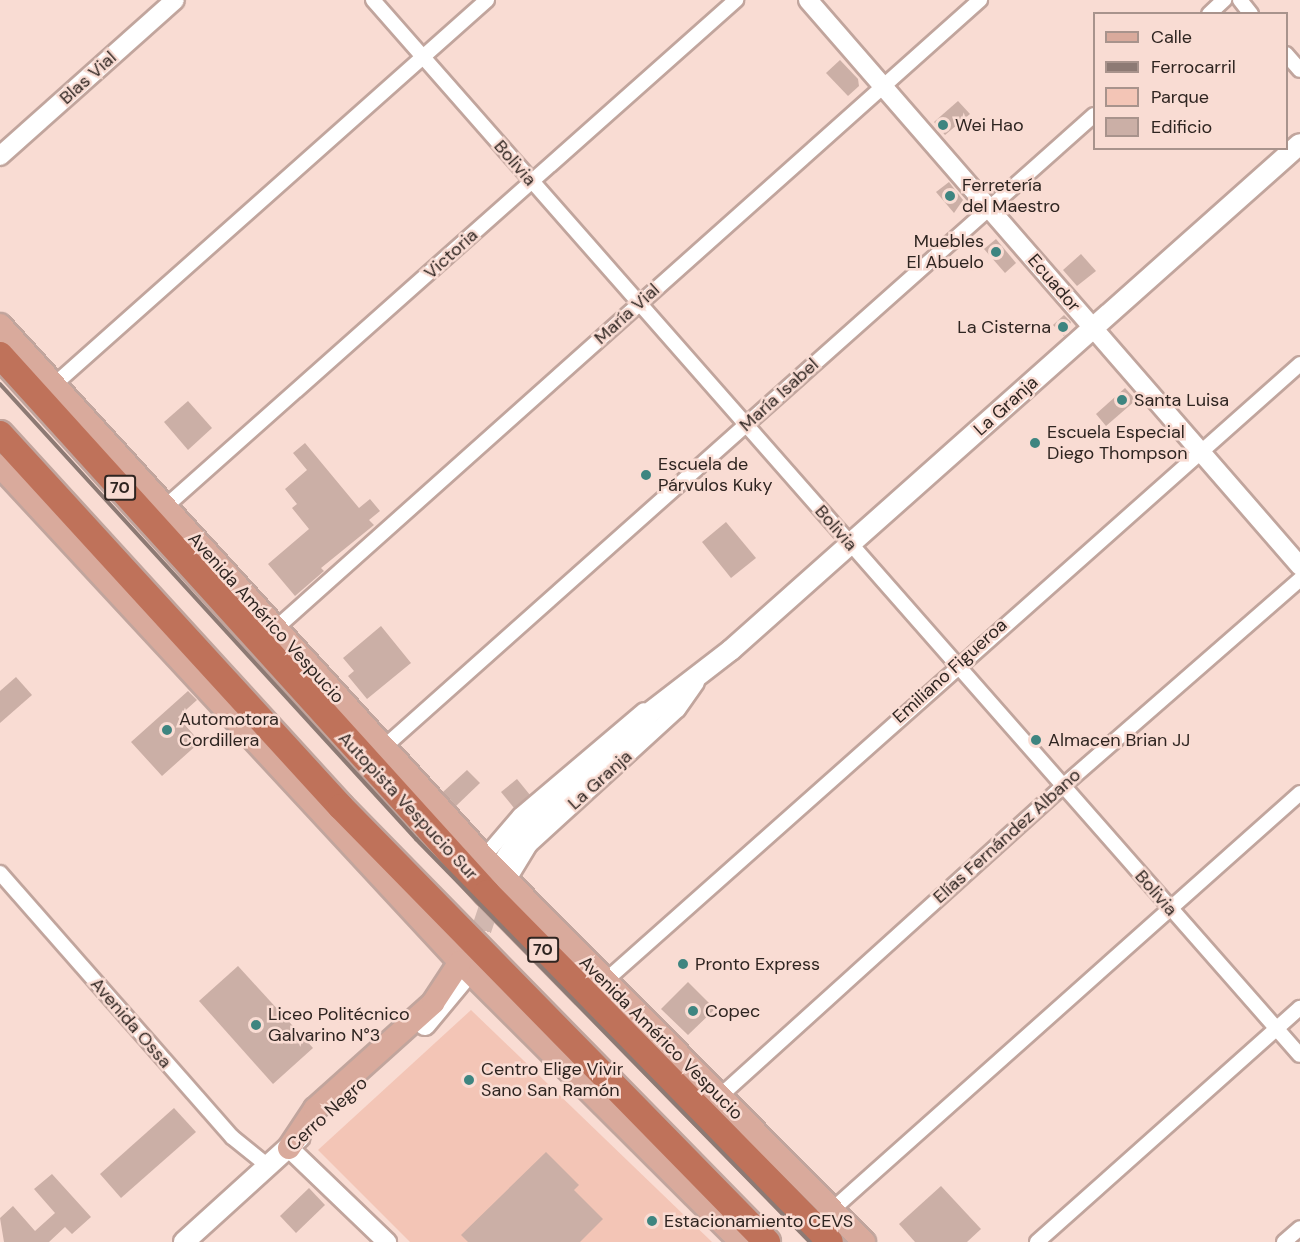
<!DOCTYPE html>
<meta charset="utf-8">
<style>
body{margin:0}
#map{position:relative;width:1300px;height:1242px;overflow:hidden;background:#f9dcd3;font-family:"DM Sans",sans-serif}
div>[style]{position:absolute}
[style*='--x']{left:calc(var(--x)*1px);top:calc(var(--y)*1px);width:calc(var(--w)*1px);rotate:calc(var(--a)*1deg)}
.green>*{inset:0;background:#f3c5b6}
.building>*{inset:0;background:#cbafa6}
.secondary-tunnel>*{height:20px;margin-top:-10px;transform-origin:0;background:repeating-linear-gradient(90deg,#d1b7af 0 20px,transparent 0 30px)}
.roads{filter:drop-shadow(2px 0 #c1a59d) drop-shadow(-2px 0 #c1a59d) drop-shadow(0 2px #c1a59d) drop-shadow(0 -2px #c1a59d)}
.minor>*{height:14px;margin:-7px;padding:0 7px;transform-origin:7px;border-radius:7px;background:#fff}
.tertiary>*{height:18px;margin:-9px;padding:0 9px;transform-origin:9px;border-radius:9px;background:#fff}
.secondary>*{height:20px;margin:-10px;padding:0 10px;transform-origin:10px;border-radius:10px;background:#fff}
.primary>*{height:22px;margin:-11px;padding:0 11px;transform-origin:11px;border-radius:11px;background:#d9aa9c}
.motorway>*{height:26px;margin:-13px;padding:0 13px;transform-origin:13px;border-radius:13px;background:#bf725a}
.rail>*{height:4px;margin:-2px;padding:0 2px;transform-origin:2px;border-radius:2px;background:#8d7a74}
.dots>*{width:16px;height:16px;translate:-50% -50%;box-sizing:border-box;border:3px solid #f9dcd3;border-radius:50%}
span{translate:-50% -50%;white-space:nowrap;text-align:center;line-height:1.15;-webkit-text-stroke:5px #f9dcd3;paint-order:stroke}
.shield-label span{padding:2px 4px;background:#f9dcd3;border:2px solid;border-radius:4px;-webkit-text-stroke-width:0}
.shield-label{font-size:16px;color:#2f2521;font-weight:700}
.street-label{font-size:18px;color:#2f2521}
.poi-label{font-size:18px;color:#2f2521}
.left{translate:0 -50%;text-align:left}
.right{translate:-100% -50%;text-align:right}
.legend{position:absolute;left:1093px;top:12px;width:195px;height:138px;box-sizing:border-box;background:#f9dcd3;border:2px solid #a8938c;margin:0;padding:8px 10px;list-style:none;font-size:18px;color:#2f2521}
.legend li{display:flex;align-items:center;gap:12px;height:30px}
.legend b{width:30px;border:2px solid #a8938c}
</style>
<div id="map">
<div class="green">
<i style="clip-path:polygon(471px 1010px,712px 1242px,410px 1242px,318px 1150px)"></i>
</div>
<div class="building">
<i style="clip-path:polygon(840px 60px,858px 79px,859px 86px,848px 96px,826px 73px)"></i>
<i style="clip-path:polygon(958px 101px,970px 114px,945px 135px,934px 122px)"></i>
<i style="clip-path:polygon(949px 182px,963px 200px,954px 213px,936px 192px)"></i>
<i style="clip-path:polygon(996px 239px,1016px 263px,1005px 273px,984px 249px)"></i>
<i style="clip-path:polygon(1081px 254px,1096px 271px,1077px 286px,1063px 270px)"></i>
<i style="clip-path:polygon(1064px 315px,1071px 322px,1064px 336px,1053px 325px)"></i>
<i style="clip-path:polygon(1125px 388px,1136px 400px,1106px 426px,1096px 414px)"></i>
<i style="clip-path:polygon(188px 401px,212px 428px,188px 450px,164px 422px)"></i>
<i style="clip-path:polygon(305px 443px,359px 508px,370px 499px,380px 511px,369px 520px,374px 525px,321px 568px,324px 571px,295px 596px,268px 564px,309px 529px,292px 508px,297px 504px,285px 489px,307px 470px,293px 453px)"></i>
<i style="clip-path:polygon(726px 522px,756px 558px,731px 578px,702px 542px)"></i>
<i style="clip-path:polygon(381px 626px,411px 663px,367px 699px,348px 676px,354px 671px,343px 658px)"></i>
<i style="clip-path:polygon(16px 677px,32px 695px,0 723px,0 691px)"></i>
<i style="clip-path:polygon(188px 691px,197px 700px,178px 717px,200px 742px,162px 776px,131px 742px)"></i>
<i style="clip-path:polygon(467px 770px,480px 783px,456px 806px,443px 792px)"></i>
<i style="clip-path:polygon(517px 779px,530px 795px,514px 808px,501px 792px)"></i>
<i style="clip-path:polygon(238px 966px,313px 1048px,273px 1084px,199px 1001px)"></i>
<i style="clip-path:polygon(688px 982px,715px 1009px,688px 1035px,661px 1009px)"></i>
<i style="clip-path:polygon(174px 1108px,196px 1132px,121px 1198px,100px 1174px)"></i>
<i style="clip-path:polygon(546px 1152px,579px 1185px,574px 1190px,603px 1219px,580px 1242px,468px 1242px,461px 1235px)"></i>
<i style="clip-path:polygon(52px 1174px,91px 1217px,72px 1234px,65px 1227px,49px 1242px,4px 1242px,0 1218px,13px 1206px,35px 1231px,55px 1213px,34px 1189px)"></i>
<i style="clip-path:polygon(941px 1186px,981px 1229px,967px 1242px,915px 1242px,899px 1224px)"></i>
<i style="clip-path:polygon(309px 1188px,325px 1205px,296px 1233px,280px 1216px)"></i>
</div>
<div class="secondary-tunnel">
<i style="--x:472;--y:958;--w:73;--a:-71.6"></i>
</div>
<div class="roads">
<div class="minor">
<i style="--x:373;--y:0;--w:1404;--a:48.7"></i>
<i style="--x:1240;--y:0;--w:18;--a:52"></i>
<i style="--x:1209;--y:14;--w:21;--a:-43"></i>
<i style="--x:1286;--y:54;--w:21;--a:49"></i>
<i style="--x:55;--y:384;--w:578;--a:-41.63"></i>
<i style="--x:165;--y:507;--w:764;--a:-41.6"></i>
<i style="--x:275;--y:629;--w:945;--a:-41.74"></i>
<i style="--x:383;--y:748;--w:952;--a:-41.68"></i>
<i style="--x:484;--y:857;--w:55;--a:-49.4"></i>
<i style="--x:520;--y:815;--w:162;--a:-40.3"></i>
<i style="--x:0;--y:873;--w:351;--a:48.7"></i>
<i style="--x:232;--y:1137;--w:46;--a:38.9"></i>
<i style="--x:508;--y:881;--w:42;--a:-58.6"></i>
<i style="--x:530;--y:845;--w:200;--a:-42.4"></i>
<i style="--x:678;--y:710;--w:33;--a:-55"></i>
<i style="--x:604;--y:982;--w:931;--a:-41.6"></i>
<i style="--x:719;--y:1097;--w:464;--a:-42.1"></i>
<i style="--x:1063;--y:786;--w:315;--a:-41.1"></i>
<i style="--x:832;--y:1210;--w:627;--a:-41.7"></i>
<i style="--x:1037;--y:1242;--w:352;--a:-41.7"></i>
<i style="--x:1284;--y:1242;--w:21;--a:-41"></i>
</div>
<div class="tertiary">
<i style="--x:808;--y:0;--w:750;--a:49"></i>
<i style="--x:0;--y:156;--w:234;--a:-41.7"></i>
<i style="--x:289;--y:1148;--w:136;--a:43.8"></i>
</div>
<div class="secondary">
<i style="--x:623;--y:743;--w:43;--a:-47.8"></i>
<i style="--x:652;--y:711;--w:100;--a:-37.7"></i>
<i style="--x:731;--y:650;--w:761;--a:-41.65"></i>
<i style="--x:506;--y:858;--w:35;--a:-55"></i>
<i style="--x:526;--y:829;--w:141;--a:-40.7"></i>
<i style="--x:425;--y:1025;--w:60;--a:-50.4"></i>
<i style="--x:184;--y:1242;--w:156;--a:-42.2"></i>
</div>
<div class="primary">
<i style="--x:0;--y:325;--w:719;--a:47.7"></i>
<i style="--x:484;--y:857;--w:541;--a:45.37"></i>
<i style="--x:0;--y:466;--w:676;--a:47.16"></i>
<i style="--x:460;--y:962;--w:397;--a:44.9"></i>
<i style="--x:289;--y:1148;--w:47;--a:-56.3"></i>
<i style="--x:315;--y:1109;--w:159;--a:-41.9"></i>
<i style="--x:433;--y:1003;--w:49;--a:-56.6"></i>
</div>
<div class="motorway">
<i style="--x:0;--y:355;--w:726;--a:47.85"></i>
<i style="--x:487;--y:893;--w:489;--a:45.5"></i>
<i style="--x:0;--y:434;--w:505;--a:47.57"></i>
<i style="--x:341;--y:807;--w:609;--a:45.6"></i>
</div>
</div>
<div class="rail">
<i style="--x:0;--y:384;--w:617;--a:47.56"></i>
<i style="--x:416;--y:839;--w:564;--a:45.65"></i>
</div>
<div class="dots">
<i style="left:943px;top:125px;background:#3e8580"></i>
<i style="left:950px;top:196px;background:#3e8580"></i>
<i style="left:996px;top:252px;background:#3e8580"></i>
<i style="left:1063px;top:327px;background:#3e8580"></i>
<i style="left:1122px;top:400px;background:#3e8580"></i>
<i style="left:1035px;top:443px;background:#3e8580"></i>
<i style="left:646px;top:475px;background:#3e8580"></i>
<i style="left:167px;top:730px;background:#3e8580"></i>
<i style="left:1036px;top:740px;background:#3e8580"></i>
<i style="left:683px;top:964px;background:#3e8580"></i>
<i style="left:693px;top:1011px;background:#3e8580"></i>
<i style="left:256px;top:1025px;background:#3e8580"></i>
<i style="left:469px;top:1080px;background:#3e8580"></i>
<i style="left:652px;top:1221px;background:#3e8580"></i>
</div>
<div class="shield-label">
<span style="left:120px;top:488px">70</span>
<span style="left:543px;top:950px">70</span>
</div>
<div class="street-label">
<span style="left:88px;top:78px;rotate:-42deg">Blas Vial</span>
<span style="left:515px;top:163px;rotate:49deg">Bolivia</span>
<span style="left:451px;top:254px;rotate:-42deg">Victoria</span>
<span style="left:1054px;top:283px;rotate:49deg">Ecuador</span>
<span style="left:627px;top:314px;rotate:-42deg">María Vial</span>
<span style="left:779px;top:395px;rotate:-42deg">María Isabel</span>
<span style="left:1006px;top:406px;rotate:-42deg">La Granja</span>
<span style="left:836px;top:528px;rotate:49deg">Bolivia</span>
<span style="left:266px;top:618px;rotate:48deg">Avenida Américo Vespucio</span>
<span style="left:950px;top:671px;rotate:-42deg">Emiliano Figueroa</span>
<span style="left:600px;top:780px;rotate:-42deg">La Granja</span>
<span style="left:408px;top:806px;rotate:47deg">Autopista Vespucio Sur</span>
<span style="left:1007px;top:836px;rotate:-42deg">Elías Fernández Albano</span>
<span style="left:1156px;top:893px;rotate:49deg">Bolivia</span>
<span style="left:131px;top:1023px;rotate:49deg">Avenida Ossa</span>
<span style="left:661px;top:1038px;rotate:45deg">Avenida Américo Vespucio</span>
<span style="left:327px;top:1114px;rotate:-42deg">Cerro Negro</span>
</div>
<div class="poi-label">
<span class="left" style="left:955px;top:125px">Wei Hao</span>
<span class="left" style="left:962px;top:196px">Ferretería<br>del Maestro</span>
<span class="right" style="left:984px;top:252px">Muebles<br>El Abuelo</span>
<span class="right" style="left:1051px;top:327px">La Cisterna</span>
<span class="left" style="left:1134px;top:400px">Santa Luisa</span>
<span class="left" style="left:1047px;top:443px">Escuela Especial<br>Diego Thompson</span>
<span class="left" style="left:658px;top:475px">Escuela de<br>Párvulos Kuky</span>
<span class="left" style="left:179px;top:730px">Automotora<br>Cordillera</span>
<span class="left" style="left:1048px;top:740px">Almacen Brian JJ</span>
<span class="left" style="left:695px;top:964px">Pronto Express</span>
<span class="left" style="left:705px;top:1011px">Copec</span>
<span class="left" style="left:268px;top:1025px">Liceo Politécnico<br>Galvarino N°3</span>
<span class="left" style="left:481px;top:1080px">Centro Elige Vivir<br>Sano San Ramón</span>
<span class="left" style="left:664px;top:1221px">Estacionamiento CEVS</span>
</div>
<ul class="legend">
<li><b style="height:8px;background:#d9aa9c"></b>Calle</li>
<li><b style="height:8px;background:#8d7a74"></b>Ferrocarril</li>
<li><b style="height:16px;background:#f3c5b6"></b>Parque</li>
<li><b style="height:16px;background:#cbafa6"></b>Edificio</li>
</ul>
</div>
